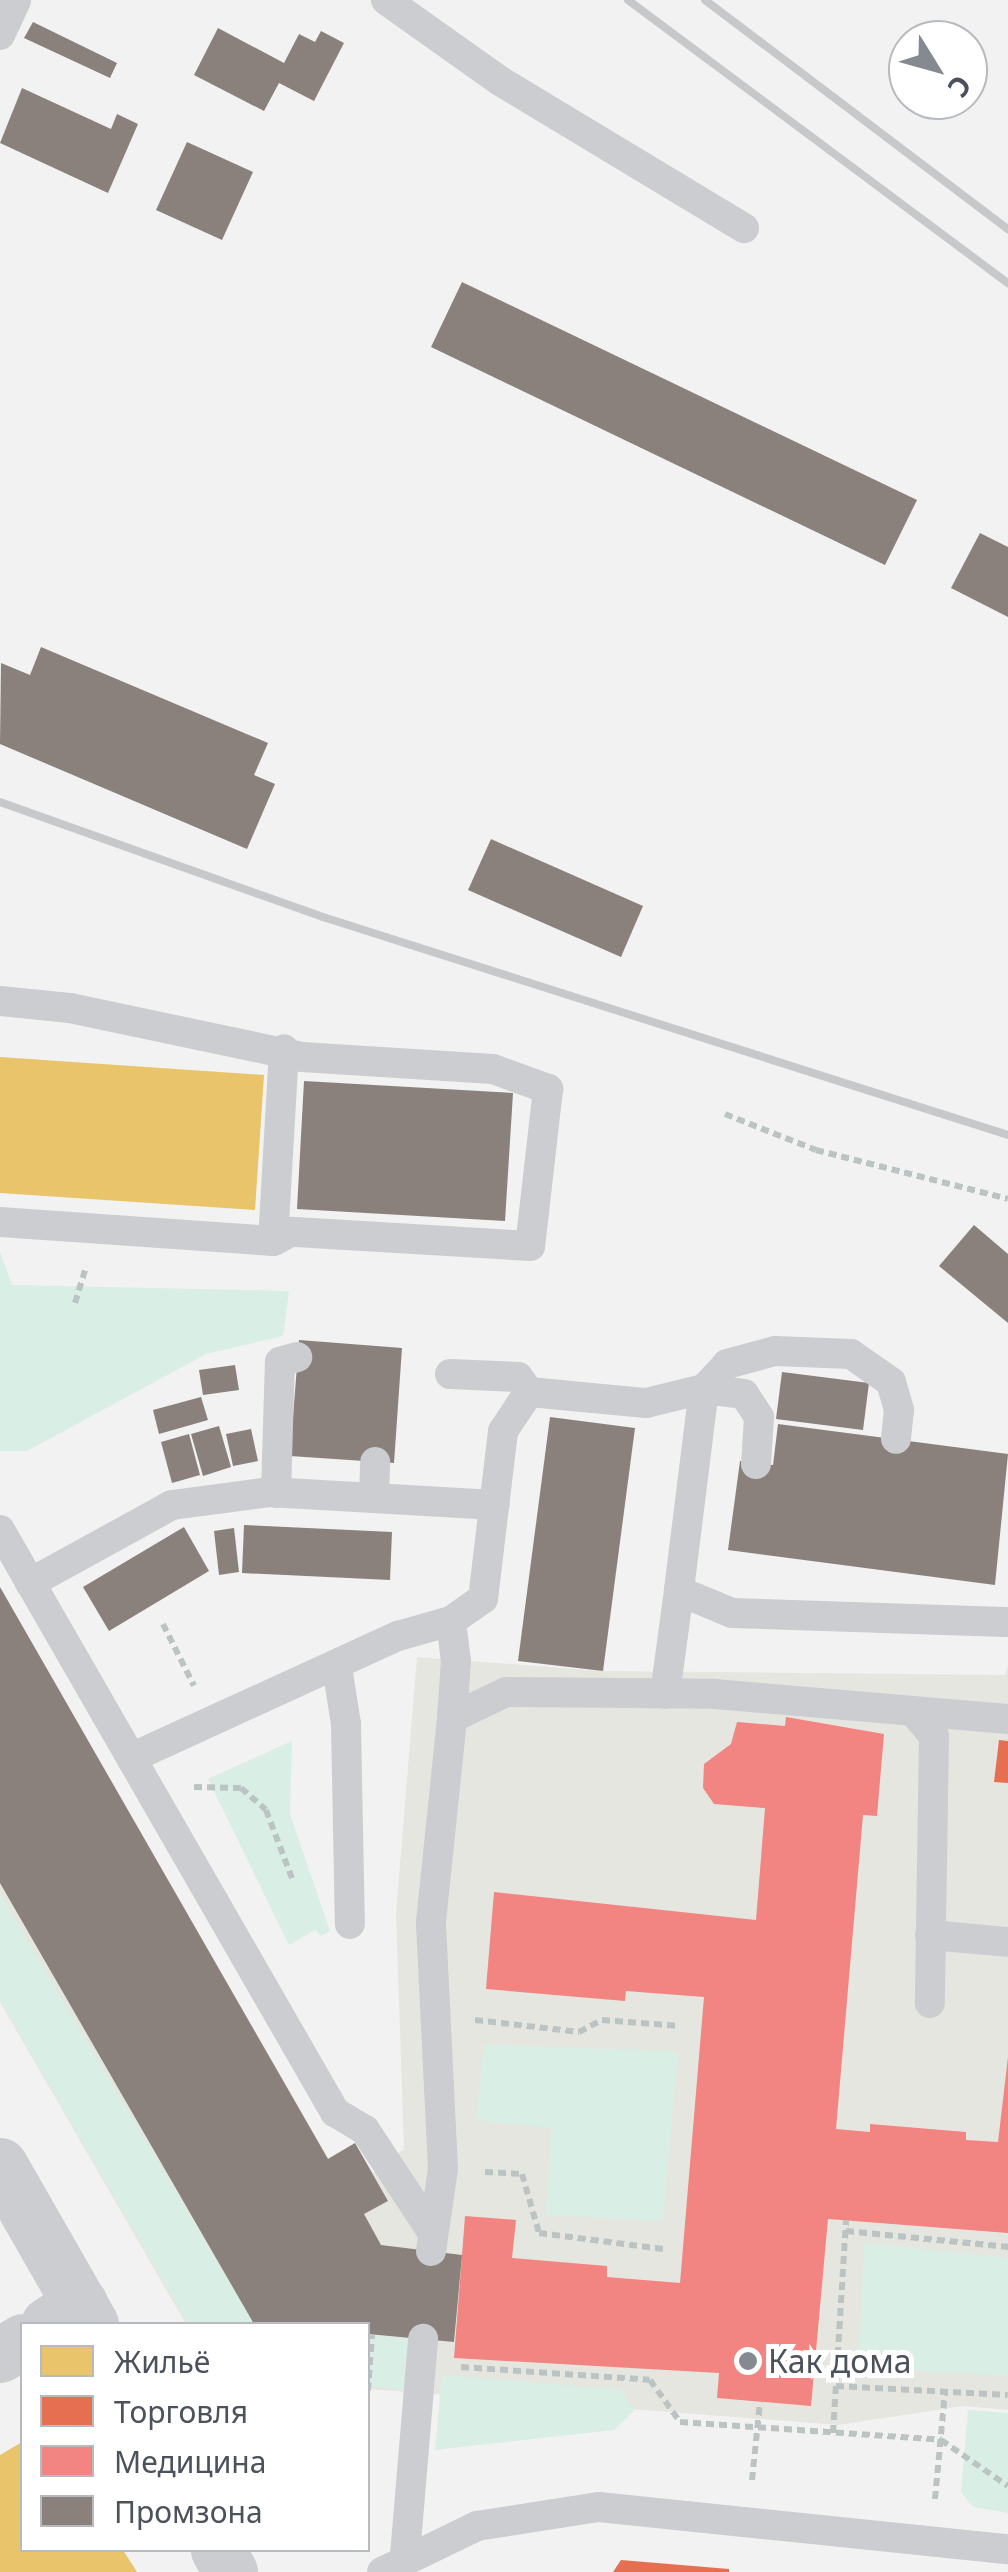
<!DOCTYPE html>
<meta charset="utf-8">
<style>
body{margin:0}
#map{position:relative;width:1008px;height:2572px;overflow:hidden;background:#f2f2f2;font-family:"Noto Sans",sans-serif}
div>[style]{position:absolute}
[style*='--x']{left:calc(var(--x)*1px);top:calc(var(--y)*1px);width:calc(var(--w)*1px);rotate:calc(var(--a)*1deg)}
.commercial>*{inset:0;background:#e6e6e0}
.green>*{inset:0;background:#d9eee4}
.homes>*{inset:0;background:#e9c46a}
.shops>*{inset:0;background:#e76f51}
.health>*{inset:0;background:#f28482}
.industry>*{inset:0;background:#8a817c}
.path>*{height:6px;margin-top:-3px;transform-origin:0;background:repeating-linear-gradient(90deg,#bbc4c2 0 8px,transparent 0 13px)}
.service>*{height:30px;margin:-15px;padding:0 15px;transform-origin:15px;border-radius:15px;background:#cccdd0}
.minor>*{height:55px;margin:-27.5px;padding:0 27.5px;transform-origin:27.5px;border-radius:27.5px;background:#cccdd0}
.tertiary>*{height:55px;margin:-27.5px;padding:0 27.5px;transform-origin:27.5px;border-radius:27.5px;background:#cccdd0}
.rail>*{height:8px;margin:-4px;padding:0 4px;transform-origin:4px;border-radius:4px;background:#c7c8ca}
.dots>*{width:28px;height:28px;translate:-50% -50%;box-sizing:border-box;border:5px solid #fff;border-radius:50%}
span{translate:-50% -50%;white-space:nowrap;text-align:center;line-height:1.15;-webkit-text-stroke:10px #fff;paint-order:stroke}
.poi-label{font-size:32px;color:#4b525c}
.left{translate:0 -50%;text-align:left}
.legend{position:absolute;left:20px;top:2322px;width:350px;height:230px;box-sizing:border-box;background:#fff;border:2px solid #b7babe;margin:0;padding:12px 18px;list-style:none;font-size:30px;color:#4b525c}
.legend li{display:flex;align-items:center;gap:20px;height:50px}
.legend b{width:50px;border:2px solid #b7babe}
.north{position:absolute;left:888px;top:20px;width:100px;height:100px;box-sizing:border-box;background:#fff;border:2px solid #b7babe;border-radius:50%;rotate:127deg;font-size:28px;font-weight:700;line-height:40px;text-align:center;color:#4b525c}
.north::after{content:'';display:block;margin:auto;width:35px;height:45px;background:#858a90;clip-path:polygon(50% 0,100% 100%,50% 72%,0 100%)}
</style>
<div id="map">
<div class="commercial">
<i style="clip-path:polygon(0 1587px,328px 2158px,355px 2143px,373px 2173px,404px 2149px,396px 1913px,417px 1657px,603px 1671px,1005px 1675px,1008px 1665px,1008px 2410px,963px 2406px,839px 2425px,368px 2389px,368px 2324px,186px 2324px,0 2002px)"></i>
</div>
<div class="green">
<i style="clip-path:polygon(0 1252px,12px 1285px,289px 1291px,283px 1336px,206px 1354px,27px 1451px,0 1451px)"></i>
<i style="clip-path:polygon(292px 1741px,290px 1814px,330px 1931px,321px 1936px,315px 1930px,289px 1945px,208px 1779px)"></i>
<i style="clip-path:polygon(0 1894px,254px 2324px,188px 2324px,0 2000px)"></i>
<i style="clip-path:polygon(484px 2045px,678px 2051px,663px 2221px,546px 2215px,551px 2128px,476px 2120px)"></i>
<i style="clip-path:polygon(864px 2243px,1008px 2258px,1008px 2376px,874px 2368px,859px 2360px)"></i>
<i style="clip-path:polygon(368px 2335px,411px 2339px,406px 2390px,368px 2386px)"></i>
<i style="clip-path:polygon(442px 2375px,622px 2390px,634px 2411px,614px 2430px,435px 2450px)"></i>
<i style="clip-path:polygon(968px 2410px,1008px 2413px,1008px 2513px,973px 2507px,961px 2492px)"></i>
</div>
<div class="homes">
<i style="clip-path:polygon(0 1057px,264px 1075px,255px 1210px,0 1193px)"></i>
<i style="clip-path:polygon(22px 2442px,22px 2550px,123px 2550px,137px 2572px,0 2572px,0 2455px)"></i>
</div>
<div class="shops">
<i style="clip-path:polygon(999px 1740px,1008px 1741px,1008px 1783px,994px 1782px)"></i>
<i style="clip-path:polygon(621px 2560px,729px 2569px,729px 2572px,613px 2572px)"></i>
</div>
<div class="health">
<i style="clip-path:polygon(786px 1717px,884px 1734px,877px 1816px,863px 1815px,836px 2129px,870px 2132px,870px 2124px,966px 2132px,966px 2140px,998px 2142px,1008px 2057px,1008px 2233px,828px 2219px,811px 2406px,717px 2398px,719px 2373px,454px 2358px,465px 2216px,516px 2220px,512px 2258px,607px 2266px,607px 2277px,680px 2283px,704px 1997px,626px 1991px,625px 2001px,486px 1989px,494px 1892px,756px 1920px,765px 1808px,714px 1804px,703px 1788px,704px 1764px,731px 1744px,737px 1722px,785px 1726px)"></i>
</div>
<div class="industry">
<i style="clip-path:polygon(33px 22px,117px 63px,110px 78px,24px 38px)"></i>
<i style="clip-path:polygon(218px 28px,284px 63px,299px 34px,315px 42px,321px 31px,344px 43px,314px 101px,279px 83px,264px 111px,194px 75px)"></i>
<i style="clip-path:polygon(22px 88px,111px 129px,117px 114px,138px 124px,108px 193px,0 143px)"></i>
<i style="clip-path:polygon(187px 142px,253px 172px,222px 240px,156px 210px)"></i>
<i style="clip-path:polygon(462px 282px,917px 500px,885px 565px,431px 347px)"></i>
<i style="clip-path:polygon(980px 533px,1008px 547px,1008px 617px,951px 588px)"></i>
<i style="clip-path:polygon(41px 647px,268px 743px,254px 775px,275px 784px,247px 849px,0 744px,1px 663px,30px 675px)"></i>
<i style="clip-path:polygon(491px 839px,643px 906px,621px 957px,468px 890px)"></i>
<i style="clip-path:polygon(304px 1081px,513px 1093px,505px 1221px,297px 1209px)"></i>
<i style="clip-path:polygon(974px 1225px,1008px 1254px,1008px 1323px,939px 1266px)"></i>
<i style="clip-path:polygon(299px 1340px,402px 1348px,394px 1463px,290px 1456px)"></i>
<i style="clip-path:polygon(235px 1365px,239px 1390px,203px 1395px,199px 1370px)"></i>
<i style="clip-path:polygon(782px 1372px,869px 1383px,863px 1430px,776px 1419px)"></i>
<i style="clip-path:polygon(201px 1397px,208px 1420px,159px 1434px,153px 1410px)"></i>
<i style="clip-path:polygon(550px 1417px,635px 1428px,603px 1671px,518px 1661px)"></i>
<i style="clip-path:polygon(778px 1424px,1008px 1454px,995px 1585px,728px 1550px,740px 1461px,773px 1465px)"></i>
<i style="clip-path:polygon(219px 1426px,231px 1467px,203px 1476px,191px 1434px)"></i>
<i style="clip-path:polygon(251px 1429px,258px 1461px,233px 1466px,226px 1434px)"></i>
<i style="clip-path:polygon(189px 1434px,200px 1475px,172px 1483px,161px 1442px)"></i>
<i style="clip-path:polygon(244px 1525px,392px 1532px,390px 1580px,242px 1573px)"></i>
<i style="clip-path:polygon(184px 1527px,209px 1571px,109px 1631px,83px 1587px)"></i>
<i style="clip-path:polygon(234px 1528px,239px 1572px,219px 1575px,214px 1531px)"></i>
<i style="clip-path:polygon(0 1587px,328px 2159px,355px 2143px,388px 2201px,364px 2214px,381px 2245px,462px 2255px,454px 2342px,368px 2334px,368px 2324px,254px 2324px,0 1883px)"></i>
</div>
<div class="path">
<i style="--x:725;--y:1114;--w:98;--a:21.6"></i>
<i style="--x:816;--y:1150;--w:198;--a:14.3"></i>
<i style="--x:75;--y:1303;--w:39;--a:-73"></i>
<i style="--x:163;--y:1624;--w:69;--a:63.4"></i>
<i style="--x:194;--y:1787;--w:47;--a:1.2"></i>
<i style="--x:241;--y:1788;--w:33;--a:41"></i>
<i style="--x:266;--y:1810;--w:73;--a:69.1"></i>
<i style="--x:475;--y:2020;--w:105;--a:6.6"></i>
<i style="--x:579;--y:2032;--w:26;--a:-28"></i>
<i style="--x:602;--y:2020;--w:78;--a:4.4"></i>
<i style="--x:485;--y:2172;--w:37;--a:3"></i>
<i style="--x:522;--y:2174;--w:61;--a:73.9"></i>
<i style="--x:539;--y:2233;--w:125;--a:7.4"></i>
<i style="--x:846;--y:2231;--w:163;--a:5.6"></i>
<i style="--x:461;--y:2367;--w:189;--a:3.9"></i>
<i style="--x:650;--y:2380;--w:52;--a:54.5"></i>
<i style="--x:680;--y:2422;--w:262;--a:3.9"></i>
<i style="--x:941;--y:2440;--w:81;--a:34.5"></i>
<i style="--x:836;--y:2386;--w:172;--a:3"></i>
<i style="--x:368;--y:2391;--w:56;--a:-85.9"></i>
<i style="--x:833;--y:2433;--w:213;--a:-86.5"></i>
<i style="--x:752;--y:2480;--w:78;--a:-84.1"></i>
<i style="--x:935;--y:2499;--w:108;--a:-84.7"></i>
</div>
<div class="service">
<i style="--x:386;--y:0;--w:140;--a:35.4"></i>
<i style="--x:500;--y:81;--w:285;--a:31.1"></i>
<i style="--x:0;--y:35;--w:38;--a:-65"></i>
<i style="--x:0;--y:1001;--w:70;--a:5.7"></i>
<i style="--x:70;--y:1008;--w:237;--a:11.9"></i>
<i style="--x:302;--y:1057;--w:191;--a:3.6"></i>
<i style="--x:493;--y:1069;--w:59;--a:20"></i>
<i style="--x:548;--y:1089;--w:158;--a:96.5"></i>
<i style="--x:530;--y:1246;--w:239;--a:-176.6"></i>
<i style="--x:291;--y:1232;--w:20;--a:153"></i>
<i style="--x:273;--y:1241;--w:274;--a:-176"></i>
<i style="--x:273;--y:1241;--w:192;--a:-86.7"></i>
<i style="--x:450;--y:1374;--w:68;--a:2.5"></i>
<i style="--x:518;--y:1377;--w:19;--a:54"></i>
<i style="--x:756;--y:1464;--w:47;--a:-86.3"></i>
<i style="--x:759;--y:1417;--w:27;--a:-123"></i>
<i style="--x:744;--y:1394;--w:40;--a:-172.9"></i>
<i style="--x:704;--y:1389;--w:204;--a:97.1"></i>
<i style="--x:679;--y:1591;--w:57;--a:22.5"></i>
<i style="--x:732;--y:1613;--w:273;--a:1.9"></i>
<i style="--x:276;--y:1493;--w:131;--a:-88.3"></i>
<i style="--x:280;--y:1362;--w:18;--a:-16"></i>
<i style="--x:374;--y:1496;--w:34;--a:-88"></i>
<i style="--x:0;--y:1530;--w:672;--a:60.08"></i>
<i style="--x:335;--y:2112;--w:35;--a:31"></i>
<i style="--x:365;--y:2130;--w:123;--a:56.6"></i>
<i style="--x:30;--y:1583;--w:162;--a:-28.8"></i>
<i style="--x:172;--y:1505;--w:98;--a:-7.6"></i>
<i style="--x:269;--y:1492;--w:226;--a:3.3"></i>
<i style="--x:451;--y:1621;--w:39;--a:83"></i>
<i style="--x:456;--y:1660;--w:58;--a:93.9"></i>
<i style="--x:337;--y:1667;--w:58;--a:81"></i>
<i style="--x:346;--y:1724;--w:200;--a:88.9"></i>
<i style="--x:665;--y:1694;--w:104;--a:-82.3"></i>
<i style="--x:913;--y:1711;--w:33;--a:50"></i>
<i style="--x:934;--y:1736;--w:267;--a:90.9"></i>
<i style="--x:131;--y:1758;--w:294;--a:-24.6"></i>
<i style="--x:398;--y:1636;--w:55;--a:-15.8"></i>
<i style="--x:451;--y:1621;--w:39;--a:-35"></i>
<i style="--x:483;--y:1599;--w:169;--a:-83.2"></i>
<i style="--x:503;--y:1431;--w:47;--a:-56.3"></i>
<i style="--x:529;--y:1392;--w:118;--a:5.4"></i>
<i style="--x:646;--y:1403;--w:60;--a:-13.6"></i>
<i style="--x:704;--y:1389;--w:34;--a:-47"></i>
<i style="--x:727;--y:1364;--w:50;--a:-15.2"></i>
<i style="--x:775;--y:1351;--w:76;--a:2.3"></i>
<i style="--x:851;--y:1354;--w:49;--a:35"></i>
<i style="--x:891;--y:1382;--w:29;--a:74"></i>
<i style="--x:899;--y:1410;--w:29;--a:96"></i>
<i style="--x:930;--y:1935;--w:78;--a:5.1"></i>
<i style="--x:431;--y:2251;--w:83;--a:-81.7"></i>
<i style="--x:443;--y:2169;--w:247;--a:-92.8"></i>
<i style="--x:431;--y:1922;--w:205;--a:-84.1"></i>
<i style="--x:452;--y:1718;--w:60;--a:-25.7"></i>
<i style="--x:506;--y:1692;--w:209;--a:0.5"></i>
<i style="--x:715;--y:1694;--w:294;--a:4.9"></i>
<i style="--x:405;--y:2555;--w:217;--a:-85.2"></i>
<i style="--x:382;--y:2572;--w:106;--a:-25.8"></i>
<i style="--x:477;--y:2526;--w:123;--a:-8.9"></i>
<i style="--x:599;--y:2507;--w:411;--a:5.9"></i>
</div>
<div class="minor">
<i style="--x:48;--y:2324;--w:38;--a:-32"></i>
<i style="--x:0;--y:2355;--w:26;--a:-32"></i>
</div>
<div class="tertiary">
<i style="--x:0;--y:2165;--w:183;--a:60.2"></i>
<i style="--x:218;--y:2550;--w:25;--a:61"></i>
</div>
<div class="rail">
<i style="--x:628;--y:0;--w:474;--a:36.7"></i>
<i style="--x:705;--y:0;--w:380;--a:37.1"></i>
<i style="--x:0;--y:802;--w:343;--a:19.6"></i>
<i style="--x:323;--y:917;--w:719;--a:17.65"></i>
</div>
<div class="dots">
<i style="left:748px;top:2361px;background:#858a90"></i>
</div>
<div class="poi-label">
<span class="left" style="left:768px;top:2361px">Как дома</span>
</div>
<ul class="legend">
<li><b style="height:28px;background:#e9c46a"></b>Жильё</li>
<li><b style="height:28px;background:#e76f51"></b>Торговля</li>
<li><b style="height:28px;background:#f28482"></b>Медицина</li>
<li><b style="height:28px;background:#8a817c"></b>Промзона</li>
</ul>
<div class="north">С</div>
</div>
